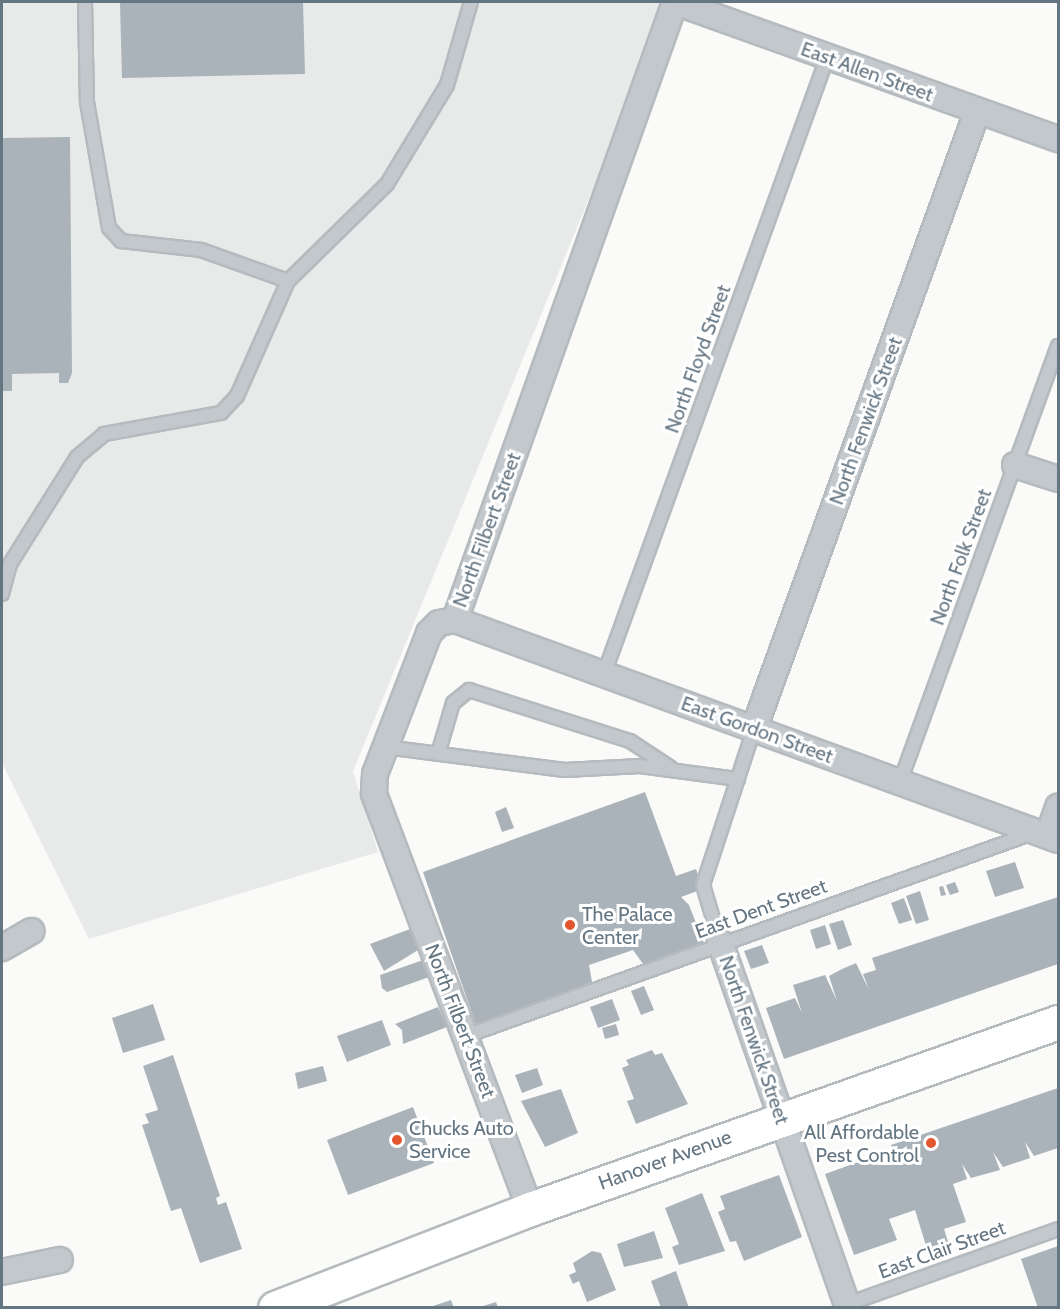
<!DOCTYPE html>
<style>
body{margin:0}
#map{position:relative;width:1060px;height:1309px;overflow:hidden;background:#fafaf8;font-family:Cabin,sans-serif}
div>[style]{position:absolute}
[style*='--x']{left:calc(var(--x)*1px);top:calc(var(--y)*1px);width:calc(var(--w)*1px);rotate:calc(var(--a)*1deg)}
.built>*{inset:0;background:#e8e9e9}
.building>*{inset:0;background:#aab3b9}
.roads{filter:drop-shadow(2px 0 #b5babe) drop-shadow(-2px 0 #b5babe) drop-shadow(0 2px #b5babe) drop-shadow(0 -2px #b5babe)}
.lane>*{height:12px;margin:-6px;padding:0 6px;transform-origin:6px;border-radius:6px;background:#c3c8cc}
.street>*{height:24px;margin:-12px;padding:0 12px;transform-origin:12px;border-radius:12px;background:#c3c8cc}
.primary>*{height:33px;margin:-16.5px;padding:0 16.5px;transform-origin:16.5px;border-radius:16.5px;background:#fff}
.dots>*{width:16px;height:16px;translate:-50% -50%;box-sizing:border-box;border:3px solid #fff;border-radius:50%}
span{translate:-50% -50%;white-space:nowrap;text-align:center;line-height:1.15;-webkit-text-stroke:6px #fff;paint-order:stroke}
.street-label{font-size:20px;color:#657683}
.poi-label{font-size:20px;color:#657683}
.left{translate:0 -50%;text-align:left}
.right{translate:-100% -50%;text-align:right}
.frame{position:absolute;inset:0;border:3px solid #657683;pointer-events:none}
</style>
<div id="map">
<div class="built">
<i style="clip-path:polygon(2px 2px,670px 2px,353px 771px,378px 852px,89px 939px,2px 763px)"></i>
</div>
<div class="building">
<i style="clip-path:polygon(120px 2px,303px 2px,305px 74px,122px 78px)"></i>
<i style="clip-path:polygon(70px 137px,72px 373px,68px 383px,59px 383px,59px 373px,12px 374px,12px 391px,2px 391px,2px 138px)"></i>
<i style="clip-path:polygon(645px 792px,676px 876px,696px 869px,703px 889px,681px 897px,689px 905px,705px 946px,646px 968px,633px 950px,589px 965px,593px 987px,477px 1028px,423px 872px)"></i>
<i style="clip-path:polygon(506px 807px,514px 828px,502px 832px,495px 812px)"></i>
<i style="clip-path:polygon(1015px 862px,1024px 888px,995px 897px,986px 871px)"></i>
<i style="clip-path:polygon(955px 882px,959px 892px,950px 895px,946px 885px)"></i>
<i style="clip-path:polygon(943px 886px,946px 895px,941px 896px,939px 887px)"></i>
<i style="clip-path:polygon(920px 891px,929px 920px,916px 924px,906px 896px)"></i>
<i style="clip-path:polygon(1058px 897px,1058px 964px,784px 1059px,766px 1008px,795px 998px,802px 1013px,793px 985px,825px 975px,837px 1001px,829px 976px,842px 969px,856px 963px,869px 990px,863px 974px,876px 970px,872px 958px)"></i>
<i style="clip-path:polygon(904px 898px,912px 920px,899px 924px,891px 903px)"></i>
<i style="clip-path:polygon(843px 920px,852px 945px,838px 950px,829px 924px)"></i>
<i style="clip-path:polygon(825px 925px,831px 944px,816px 949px,810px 930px)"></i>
<i style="clip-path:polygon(410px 929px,416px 931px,423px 947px,384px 971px,370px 944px)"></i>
<i style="clip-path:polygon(762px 945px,769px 963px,751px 969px,744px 951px)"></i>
<i style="clip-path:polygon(426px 959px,432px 976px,387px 992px,382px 988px,380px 975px)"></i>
<i style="clip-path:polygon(644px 986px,654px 1010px,641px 1015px,631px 991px)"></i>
<i style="clip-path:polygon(612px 999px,620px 1020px,598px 1028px,590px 1007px)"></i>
<i style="clip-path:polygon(153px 1004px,165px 1040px,123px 1053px,112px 1018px)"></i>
<i style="clip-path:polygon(438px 1007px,447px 1027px,403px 1044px,402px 1030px,395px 1024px)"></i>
<i style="clip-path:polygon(382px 1020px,391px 1045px,347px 1062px,337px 1036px)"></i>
<i style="clip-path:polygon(616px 1024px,619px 1035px,605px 1039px,602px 1028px)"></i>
<i style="clip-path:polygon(652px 1050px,655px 1055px,662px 1053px,688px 1104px,636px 1124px,627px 1101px,634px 1099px,622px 1068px,629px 1065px,626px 1060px)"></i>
<i style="clip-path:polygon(173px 1055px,220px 1196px,216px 1198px,218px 1205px,226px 1202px,242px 1249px,200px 1263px,181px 1208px,171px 1211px,142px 1125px,149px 1123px,145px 1114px,158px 1110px,143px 1066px)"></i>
<i style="clip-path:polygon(323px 1066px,327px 1081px,298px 1089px,295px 1073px)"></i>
<i style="clip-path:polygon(537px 1068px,543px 1085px,522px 1093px,515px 1075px)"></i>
<i style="clip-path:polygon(1058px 1088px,1058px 1148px,1034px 1156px,1025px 1142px,1030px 1158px,1003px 1167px,993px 1152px,1000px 1170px,971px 1178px,962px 1164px,967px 1179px,953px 1184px,966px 1222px,944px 1229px,949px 1245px,928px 1252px,915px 1210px,889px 1219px,897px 1240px,854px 1255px,825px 1174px,892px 1150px,891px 1145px)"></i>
<i style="clip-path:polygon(561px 1089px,578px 1133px,545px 1147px,521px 1101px)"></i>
<i style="clip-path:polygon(413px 1107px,434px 1163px,348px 1195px,327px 1140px)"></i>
<i style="clip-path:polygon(779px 1175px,802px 1237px,744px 1261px,736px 1241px,730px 1242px,718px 1212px,725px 1209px,720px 1196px)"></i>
<i style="clip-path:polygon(702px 1193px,725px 1251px,679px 1265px,672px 1247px,679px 1244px,665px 1208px)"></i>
<i style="clip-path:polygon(654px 1231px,663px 1258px,624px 1267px,617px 1244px)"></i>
<i style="clip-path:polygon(1058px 1246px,1058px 1308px,1038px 1308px,1021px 1259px)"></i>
<i style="clip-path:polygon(592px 1251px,601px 1253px,616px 1290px,587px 1302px,579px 1281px,573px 1284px,569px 1275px,576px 1272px,573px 1263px)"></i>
<i style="clip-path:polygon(676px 1271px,689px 1308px,661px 1308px,651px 1281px)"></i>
<i style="clip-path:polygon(451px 1300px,454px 1308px,430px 1308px,430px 1307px)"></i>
<i style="clip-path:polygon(496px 1302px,498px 1308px,480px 1308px,480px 1307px)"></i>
</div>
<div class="roads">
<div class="lane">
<i style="--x:85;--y:2;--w:100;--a:88.9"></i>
<i style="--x:87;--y:102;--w:128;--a:80.1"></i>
<i style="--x:109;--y:228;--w:18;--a:47"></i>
<i style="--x:121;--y:241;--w:81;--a:6.4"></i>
<i style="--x:201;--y:250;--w:92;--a:19.6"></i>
<i style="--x:2;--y:594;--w:31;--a:-75"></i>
<i style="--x:10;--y:564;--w:126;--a:-57.9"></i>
<i style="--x:77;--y:457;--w:35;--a:-40"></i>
<i style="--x:104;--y:434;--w:119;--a:-10.2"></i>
<i style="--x:221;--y:413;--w:23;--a:-47"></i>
<i style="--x:237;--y:396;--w:126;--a:-66.1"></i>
<i style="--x:288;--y:281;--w:139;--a:-44.4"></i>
<i style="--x:387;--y:184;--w:116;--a:-58.8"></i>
<i style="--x:447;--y:85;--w:86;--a:-73.9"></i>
<i style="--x:604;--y:674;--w:655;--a:-70.1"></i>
<i style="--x:385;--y:747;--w:181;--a:7.3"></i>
<i style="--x:565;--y:770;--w:75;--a:-3.1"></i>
<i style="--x:640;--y:766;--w:99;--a:7.6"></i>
<i style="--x:438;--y:754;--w:53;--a:-73.6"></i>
<i style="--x:453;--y:703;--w:21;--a:-39"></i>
<i style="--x:469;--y:690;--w:169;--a:17.6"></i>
<i style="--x:630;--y:741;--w:49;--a:33.4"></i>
<i style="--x:900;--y:782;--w:464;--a:-70.1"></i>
<i style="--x:720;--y:942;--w:59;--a:-106.6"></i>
<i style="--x:703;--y:885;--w:164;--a:-71.9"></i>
<i style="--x:466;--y:1036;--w:602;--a:-19.7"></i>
<i style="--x:845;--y:1305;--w:226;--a:-19.6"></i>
</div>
<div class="street">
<i style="--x:1015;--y:465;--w:45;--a:18"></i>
<i style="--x:455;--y:620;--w:656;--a:-70.4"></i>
<i style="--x:675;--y:2;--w:407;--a:19.7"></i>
<i style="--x:754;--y:729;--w:656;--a:-70.13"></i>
<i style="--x:1048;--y:836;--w:31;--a:-71"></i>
<i style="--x:720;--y:942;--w:388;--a:70.7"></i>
<i style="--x:2;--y:948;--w:34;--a:-30"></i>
<i style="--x:530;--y:1209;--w:444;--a:-110.6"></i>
<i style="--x:374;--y:793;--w:19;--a:-87"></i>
<i style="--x:375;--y:774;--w:151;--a:-69"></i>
<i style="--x:429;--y:633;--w:14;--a:-45"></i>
<i style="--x:439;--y:623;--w:16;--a:-11"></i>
<i style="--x:455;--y:620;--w:642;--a:20.04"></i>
<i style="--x:2;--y:1272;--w:59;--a:-11.7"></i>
</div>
<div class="primary">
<i style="--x:275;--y:1308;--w:274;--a:-21.2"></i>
<i style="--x:530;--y:1209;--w:560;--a:-19.5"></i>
</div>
</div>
<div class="dots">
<i style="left:570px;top:925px;background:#e4572e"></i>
<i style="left:397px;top:1140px;background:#e4572e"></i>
<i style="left:931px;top:1143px;background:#e4572e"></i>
</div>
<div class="street-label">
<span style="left:867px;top:72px;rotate:20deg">East Allen Street</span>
<span style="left:698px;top:359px;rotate:-70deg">North Floyd Street</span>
<span style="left:866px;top:421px;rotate:-70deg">North Fenwick Street</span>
<span style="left:487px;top:530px;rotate:-70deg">North Filbert Street</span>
<span style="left:961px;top:557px;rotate:-70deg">North Folk Street</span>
<span style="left:757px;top:730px;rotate:20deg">East Gordon Street</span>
<span style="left:761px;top:909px;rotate:-20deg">East Dent Street</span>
<span style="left:460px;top:1021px;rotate:69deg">North Filbert Street</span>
<span style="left:754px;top:1040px;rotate:71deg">North Fenwick Street</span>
<span style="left:665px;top:1160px;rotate:-20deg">Hanover Avenue</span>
<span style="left:942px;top:1250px;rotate:-20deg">East Clair Street</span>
</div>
<div class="poi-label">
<span class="left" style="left:582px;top:926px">The Palace<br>Center</span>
<span class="left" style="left:409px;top:1140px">Chucks Auto<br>Service</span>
<span class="right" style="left:919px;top:1144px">All Affordable<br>Pest Control</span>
</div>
<div class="frame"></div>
</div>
